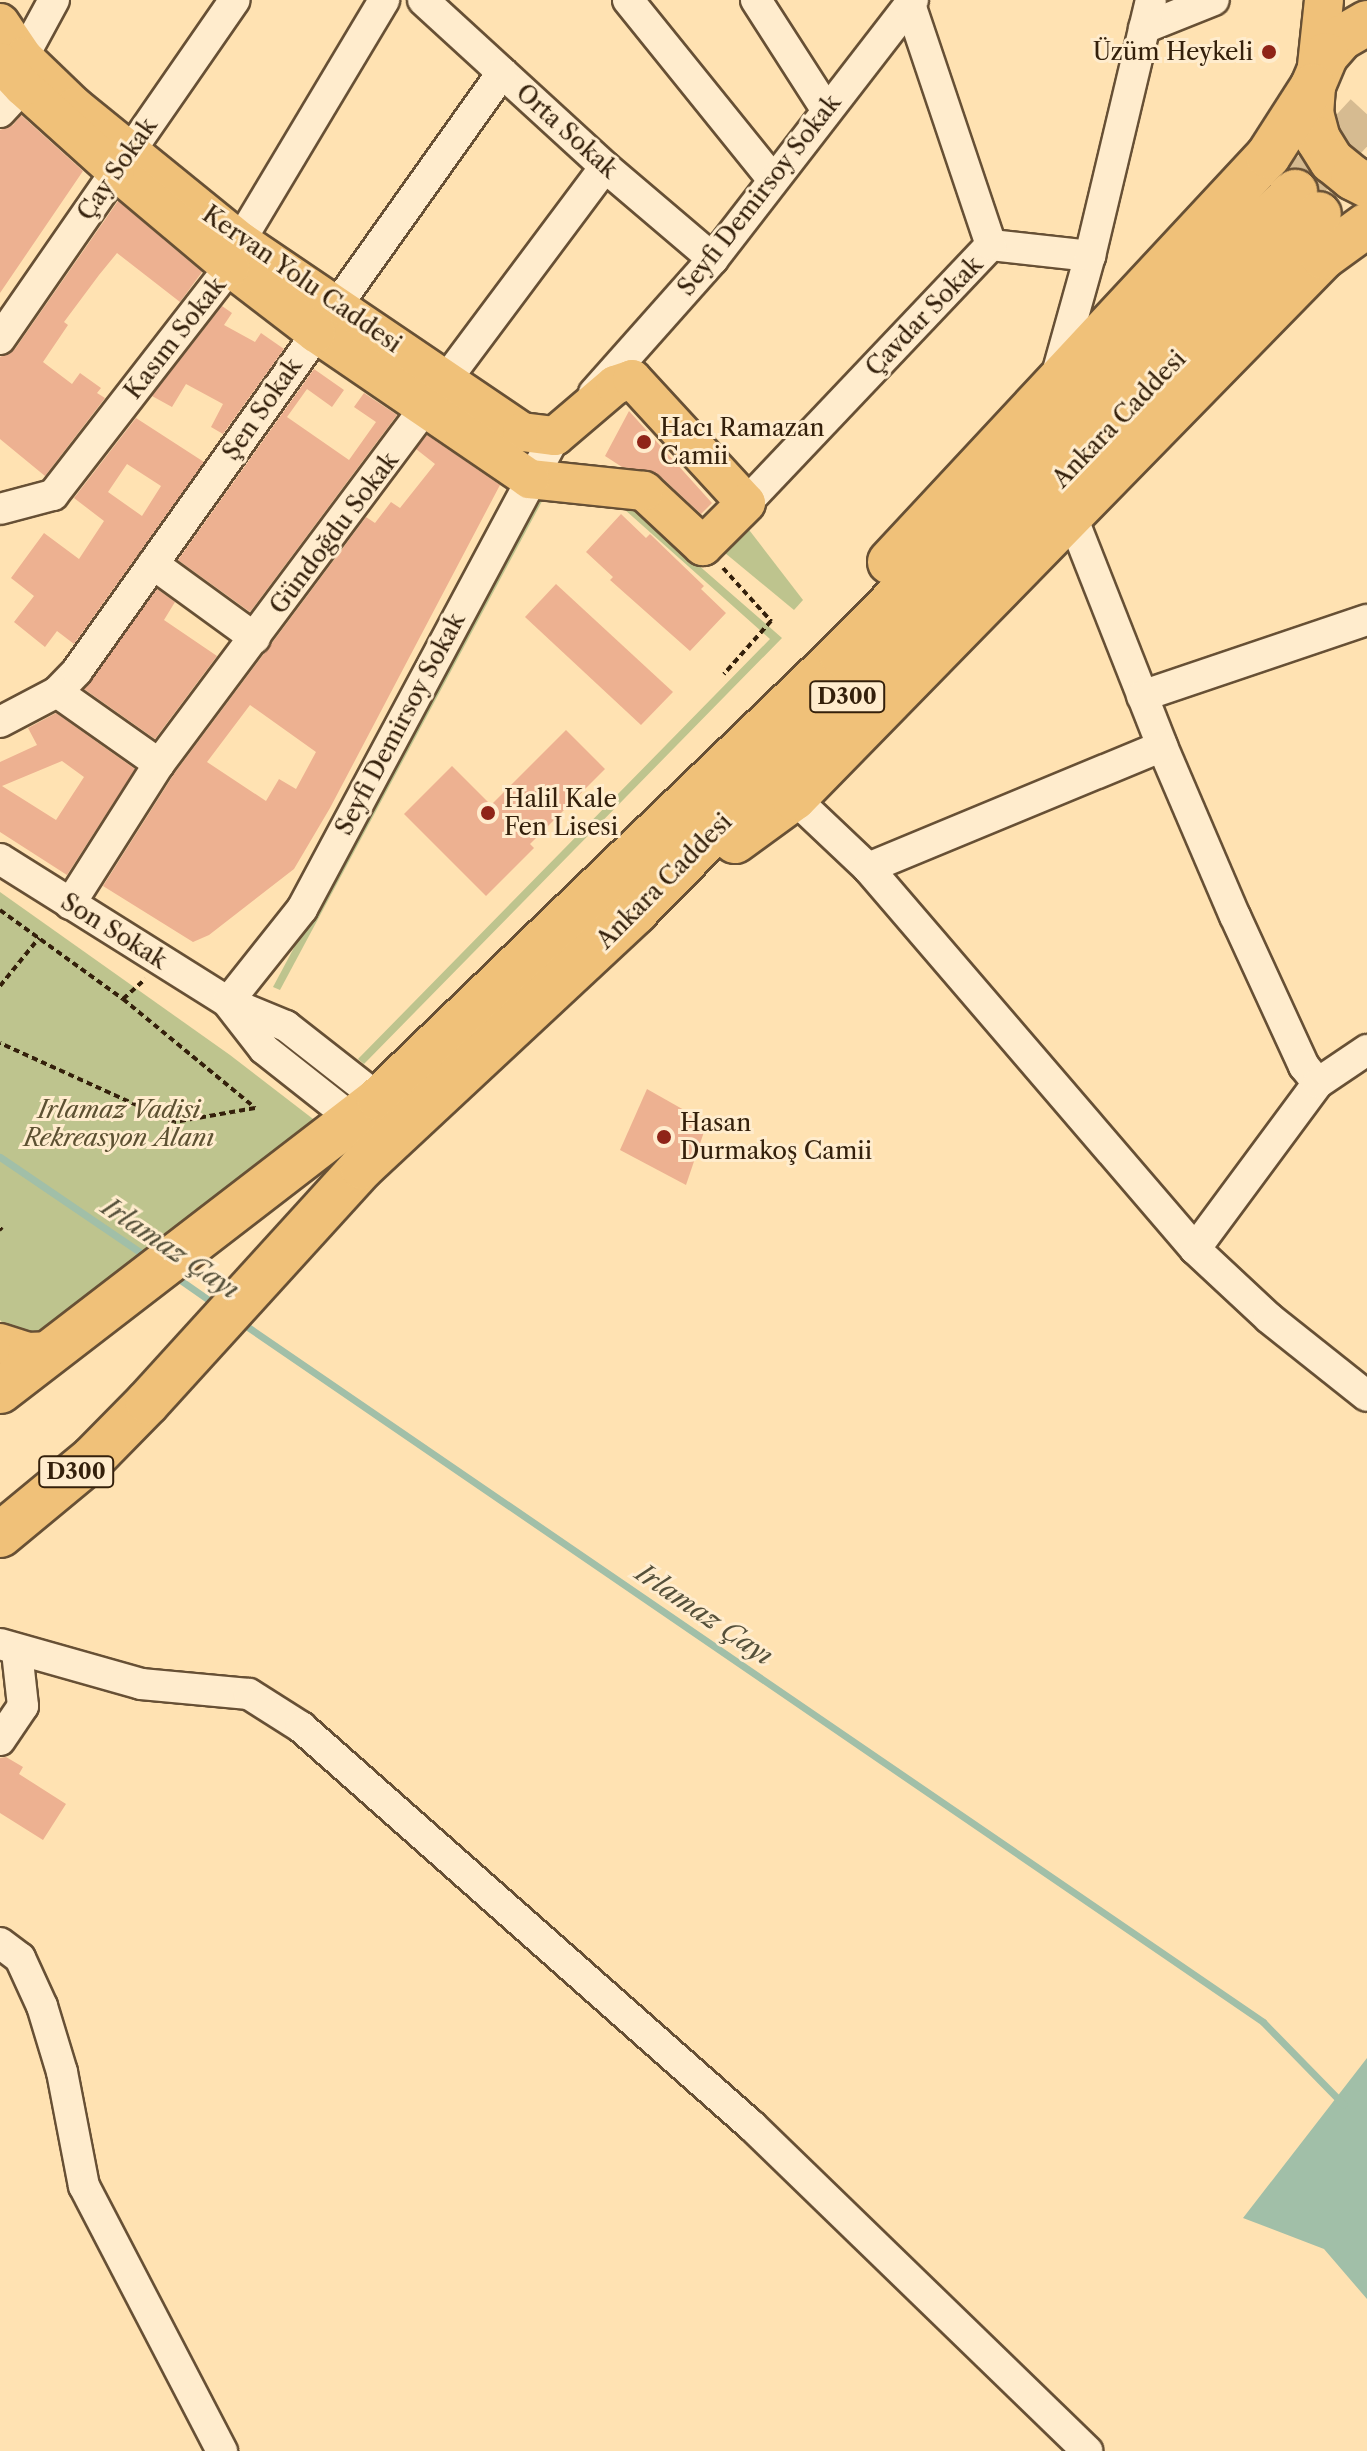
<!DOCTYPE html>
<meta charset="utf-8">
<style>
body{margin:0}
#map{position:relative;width:1367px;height:2451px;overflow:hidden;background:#ffe2b2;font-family:"Libre Caslon Text",serif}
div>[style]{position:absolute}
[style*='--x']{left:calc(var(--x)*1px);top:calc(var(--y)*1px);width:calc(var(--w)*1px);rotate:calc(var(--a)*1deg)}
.green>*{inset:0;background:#bec48e}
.water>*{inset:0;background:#a1bfa8}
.stream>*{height:7px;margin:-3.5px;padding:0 3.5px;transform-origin:3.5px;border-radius:3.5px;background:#a1bfa8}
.building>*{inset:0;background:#edb191}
.highway-tunnel>*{height:44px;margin-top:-22px;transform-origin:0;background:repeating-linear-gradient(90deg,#d6bb91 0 44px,transparent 0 66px)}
.path>*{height:4px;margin-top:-2px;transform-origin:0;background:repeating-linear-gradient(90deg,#34200b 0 6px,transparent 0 10px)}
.roads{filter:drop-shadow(2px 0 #675035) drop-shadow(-2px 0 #675035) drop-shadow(0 2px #675035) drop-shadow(0 -2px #675035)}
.minor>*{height:30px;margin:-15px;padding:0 15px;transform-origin:15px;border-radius:15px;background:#ffeccd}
.major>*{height:38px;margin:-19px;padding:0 19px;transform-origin:19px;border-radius:19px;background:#f0c179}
.highway>*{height:44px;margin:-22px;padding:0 22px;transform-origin:22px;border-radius:22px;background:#f0c179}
.dots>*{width:22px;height:22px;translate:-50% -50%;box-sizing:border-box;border:4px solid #ffeccd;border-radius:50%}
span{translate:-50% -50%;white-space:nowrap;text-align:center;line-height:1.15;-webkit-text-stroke:6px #ffeccd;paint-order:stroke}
.shield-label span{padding:2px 6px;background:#ffeccd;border:2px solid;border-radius:6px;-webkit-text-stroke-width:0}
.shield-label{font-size:22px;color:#34200b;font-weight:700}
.poi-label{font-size:24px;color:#34200b}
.right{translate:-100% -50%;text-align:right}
.left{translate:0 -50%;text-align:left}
.street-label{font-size:24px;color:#34200b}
.park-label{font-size:24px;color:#5d5132;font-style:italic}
.water-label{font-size:26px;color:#55503a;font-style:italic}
</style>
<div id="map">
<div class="green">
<i style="clip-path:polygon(539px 489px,547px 492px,280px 990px,273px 987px)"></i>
<i style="clip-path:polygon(627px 503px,782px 638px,364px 1064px,358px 1059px,770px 639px,624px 509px,588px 504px)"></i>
<i style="clip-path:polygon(743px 522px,803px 600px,794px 610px,719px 548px)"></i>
<i style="clip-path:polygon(0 892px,230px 1055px,317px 1122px,44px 1331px,25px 1336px,8px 1329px,0 1320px)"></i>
</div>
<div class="water">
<i style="clip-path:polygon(1367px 2058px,1367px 2299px,1324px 2249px,1243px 2218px)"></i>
</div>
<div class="stream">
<i style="--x:0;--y:1157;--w:181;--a:34.2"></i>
<i style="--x:173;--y:1275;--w:52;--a:34.9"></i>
<i style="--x:239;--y:1321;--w:1241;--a:34.39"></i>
<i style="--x:1263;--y:2022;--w:115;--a:45.7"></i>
</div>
<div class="building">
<i style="clip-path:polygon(21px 115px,83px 171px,0 293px,0 130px,13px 125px)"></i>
<i style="clip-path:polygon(118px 201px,202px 272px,180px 302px,117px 253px,99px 275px,64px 322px,68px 325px,43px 362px,72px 384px,80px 373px,101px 388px,97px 393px,105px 398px,45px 476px,0 439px,0 357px,15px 349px)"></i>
<i style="clip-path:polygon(222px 306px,232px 313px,224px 325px,255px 342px,261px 333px,284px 349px,223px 434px,211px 427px,223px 404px,186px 384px,172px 407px,152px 396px)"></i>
<i style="clip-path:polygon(314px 369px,344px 390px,332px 407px,307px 389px,287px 417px,349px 460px,376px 422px,354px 407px,364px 393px,397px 415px,250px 612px,178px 560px)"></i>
<i style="clip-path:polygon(629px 411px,712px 503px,701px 514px,658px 474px,622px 467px,605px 456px)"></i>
<i style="clip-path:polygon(evenodd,136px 418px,204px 462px,74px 644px,57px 631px,45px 647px,14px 622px,34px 596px,11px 578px,44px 533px,79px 559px,104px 521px,74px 498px,136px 418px,127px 464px,161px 486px,142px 516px,108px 492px,127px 464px)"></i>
<i style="clip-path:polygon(evenodd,427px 435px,500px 485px,330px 808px,294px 869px,209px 935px,193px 942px,103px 886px,174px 774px,366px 517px,375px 523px,391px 502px,400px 508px,435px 464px,416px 449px,427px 435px,250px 705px,316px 752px,296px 789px,279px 779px,266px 801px,207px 762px,250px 705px)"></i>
<i style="clip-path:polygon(621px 514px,646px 538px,650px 534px,704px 586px,701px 589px,726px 613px,690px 651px,610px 580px,613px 577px,586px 552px)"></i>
<i style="clip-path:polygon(556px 584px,673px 692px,641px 725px,525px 617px)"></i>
<i style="clip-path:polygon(157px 589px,175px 602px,164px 620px,217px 656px,155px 739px,84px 689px)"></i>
<i style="clip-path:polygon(evenodd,56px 713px,135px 769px,67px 875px,0 832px,0 762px,37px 745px,28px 728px,56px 713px,62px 761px,84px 777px,56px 820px,2px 786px,62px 761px)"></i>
<i style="clip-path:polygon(566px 730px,605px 769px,530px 844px,534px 848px,486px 896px,404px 814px,452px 766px,491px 805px)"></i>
<i style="clip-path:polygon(647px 1089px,707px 1123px,686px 1185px,620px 1150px)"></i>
<i style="clip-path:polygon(6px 1757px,23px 1767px,19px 1774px,66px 1804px,43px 1840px,0 1813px,0 1758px)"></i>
</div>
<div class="highway-tunnel">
<i style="--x:1295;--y:192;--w:106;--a:-47.3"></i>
</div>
<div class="path">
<i style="--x:723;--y:568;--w:72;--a:47.8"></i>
<i style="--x:771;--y:621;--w:71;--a:131.6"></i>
<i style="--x:0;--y:910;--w:152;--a:35.9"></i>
<i style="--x:123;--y:999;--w:171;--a:39.5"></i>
<i style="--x:255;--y:1108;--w:82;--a:170.2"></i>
<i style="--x:174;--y:1122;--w:191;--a:-155.6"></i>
<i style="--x:0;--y:986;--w:62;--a:-50.9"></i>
<i style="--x:123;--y:999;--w:30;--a:-42"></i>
<i style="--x:0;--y:1228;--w:3;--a:45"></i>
</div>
<div class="roads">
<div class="minor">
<i style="--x:423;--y:0;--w:247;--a:42.5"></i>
<i style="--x:605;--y:167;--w:142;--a:40.4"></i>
<i style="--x:628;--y:0;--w:231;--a:51.1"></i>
<i style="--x:756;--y:0;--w:130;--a:57.3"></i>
<i style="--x:1144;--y:28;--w:75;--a:-21.8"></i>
<i style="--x:0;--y:112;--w:34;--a:-47"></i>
<i style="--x:23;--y:87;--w:30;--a:-90"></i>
<i style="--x:23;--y:57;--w:65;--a:-61.5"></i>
<i style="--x:991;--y:245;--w:100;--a:6.3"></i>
<i style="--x:0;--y:339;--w:412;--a:-55.3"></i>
<i style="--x:1055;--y:381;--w:130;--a:-74.4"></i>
<i style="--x:1090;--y:256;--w:263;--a:-76.6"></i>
<i style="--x:594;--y:393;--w:179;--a:-48.4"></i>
<i style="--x:713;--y:259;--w:327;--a:-52.3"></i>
<i style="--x:746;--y:503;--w:356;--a:-46.5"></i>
<i style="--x:991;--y:245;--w:254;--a:-108.6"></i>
<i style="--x:0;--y:509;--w:55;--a:-14.8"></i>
<i style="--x:53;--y:495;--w:289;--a:-52.2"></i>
<i style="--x:230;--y:267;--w:28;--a:-69"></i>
<i style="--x:240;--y:241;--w:281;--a:-59.1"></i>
<i style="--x:1072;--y:517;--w:246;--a:68.5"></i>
<i style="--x:1162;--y:746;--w:185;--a:66.8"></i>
<i style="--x:1235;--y:916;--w:165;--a:65.3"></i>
<i style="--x:1304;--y:1066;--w:22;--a:51"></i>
<i style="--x:153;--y:564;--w:126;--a:36"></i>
<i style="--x:57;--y:692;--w:125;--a:35.2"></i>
<i style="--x:1142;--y:696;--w:237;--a:-18.7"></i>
<i style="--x:0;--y:722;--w:64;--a:-27.8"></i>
<i style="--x:57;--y:692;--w:29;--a:-46"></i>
<i style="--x:77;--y:671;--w:734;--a:-54.6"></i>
<i style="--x:794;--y:798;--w:102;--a:43.4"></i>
<i style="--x:868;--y:868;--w:502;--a:49.36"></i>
<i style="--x:1195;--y:1249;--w:101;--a:43"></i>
<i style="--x:1269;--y:1318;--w:125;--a:38.5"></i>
<i style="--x:0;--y:859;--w:269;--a:32.1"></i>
<i style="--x:228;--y:1002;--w:63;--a:22.5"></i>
<i style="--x:286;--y:1026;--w:118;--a:38.1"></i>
<i style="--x:868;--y:868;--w:318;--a:-22.5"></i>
<i style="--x:70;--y:904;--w:166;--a:-57.6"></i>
<i style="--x:159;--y:764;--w:745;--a:-53.24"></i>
<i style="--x:228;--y:1002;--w:119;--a:-51.5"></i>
<i style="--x:302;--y:909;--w:536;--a:-61.86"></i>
<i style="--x:229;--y:1004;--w:57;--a:52.1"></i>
<i style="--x:264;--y:1049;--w:115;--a:38.3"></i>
<i style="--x:1195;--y:1249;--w:207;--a:-53.5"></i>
<i style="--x:1318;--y:1083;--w:59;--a:-34"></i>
<i style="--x:0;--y:1644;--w:147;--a:15.8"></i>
<i style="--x:141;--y:1684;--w:108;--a:5.3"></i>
<i style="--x:249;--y:1694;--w:62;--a:32.4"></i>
<i style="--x:301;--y:1727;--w:602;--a:41.5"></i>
<i style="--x:752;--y:2126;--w:467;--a:44.1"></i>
<i style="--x:0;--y:1740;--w:41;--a:-55.9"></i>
<i style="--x:23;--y:1706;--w:54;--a:-96.3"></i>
<i style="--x:0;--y:1943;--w:25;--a:37"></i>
<i style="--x:20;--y:1958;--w:53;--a:65.4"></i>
<i style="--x:42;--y:2006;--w:69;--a:73.1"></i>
<i style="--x:62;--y:2072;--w:116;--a:79.1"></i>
<i style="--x:84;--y:2186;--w:299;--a:62.5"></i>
</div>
<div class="major">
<i style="--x:0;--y:23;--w:41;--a:55.9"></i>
<i style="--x:23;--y:57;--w:72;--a:43.9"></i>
<i style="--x:75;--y:107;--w:213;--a:39.1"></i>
<i style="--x:240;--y:241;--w:341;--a:34.1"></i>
<i style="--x:522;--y:432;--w:33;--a:7"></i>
<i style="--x:555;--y:436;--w:79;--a:-40.4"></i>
<i style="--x:615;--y:385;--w:18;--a:-19"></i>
<i style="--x:632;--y:379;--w:168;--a:47.4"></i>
<i style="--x:746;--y:503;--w:61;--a:135"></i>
<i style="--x:703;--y:546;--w:81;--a:-137"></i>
<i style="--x:644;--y:491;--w:115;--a:-174"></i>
<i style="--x:530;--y:479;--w:259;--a:-145.7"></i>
<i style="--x:316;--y:333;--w:108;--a:-142.5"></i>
<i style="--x:230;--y:267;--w:150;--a:-139.9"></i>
<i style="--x:115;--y:170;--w:124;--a:-137.9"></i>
<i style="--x:23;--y:87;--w:34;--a:-133"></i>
<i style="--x:1316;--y:75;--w:75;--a:-83.9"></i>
<i style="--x:0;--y:1343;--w:28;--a:18"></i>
<i style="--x:27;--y:1352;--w:27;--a:-2"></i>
</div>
<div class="highway">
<i style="--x:1367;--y:23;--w:30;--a:150"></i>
<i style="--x:1341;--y:38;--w:23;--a:131"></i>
<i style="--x:1326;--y:55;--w:34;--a:113"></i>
<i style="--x:1313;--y:86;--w:27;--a:94"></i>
<i style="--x:1311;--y:113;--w:27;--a:75"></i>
<i style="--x:1318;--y:139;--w:26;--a:58"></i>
<i style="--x:1332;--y:161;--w:27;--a:39"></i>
<i style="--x:1353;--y:178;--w:16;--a:27"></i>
<i style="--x:890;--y:562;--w:555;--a:-47.05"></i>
<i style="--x:1268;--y:156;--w:83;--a:-57.3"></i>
<i style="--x:735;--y:841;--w:73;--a:-36.1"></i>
<i style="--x:794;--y:798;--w:757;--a:-45.64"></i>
<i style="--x:1323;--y:257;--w:54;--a:-36"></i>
<i style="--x:0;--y:1391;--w:478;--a:-37.6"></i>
<i style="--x:379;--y:1099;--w:641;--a:-43.93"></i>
<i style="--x:841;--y:654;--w:648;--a:-45.5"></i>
<i style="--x:0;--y:1535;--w:121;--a:-39.6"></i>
<i style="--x:93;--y:1458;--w:78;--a:-45.5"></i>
<i style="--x:148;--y:1402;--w:318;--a:-47.7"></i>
<i style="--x:362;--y:1167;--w:374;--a:-43"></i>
<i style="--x:635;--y:912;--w:977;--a:-45.58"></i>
</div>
</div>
<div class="dots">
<i style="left:1269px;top:52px;background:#8f2418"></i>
<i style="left:644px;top:442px;background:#8f2418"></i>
<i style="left:488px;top:813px;background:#8f2418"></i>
<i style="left:664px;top:1137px;background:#8f2418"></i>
</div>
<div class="shield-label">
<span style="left:847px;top:697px">D300</span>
<span style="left:76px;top:1472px">D300</span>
</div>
<div class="poi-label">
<span class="right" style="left:1253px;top:52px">Üzüm Heykeli</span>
<span class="left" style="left:660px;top:442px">Hacı Ramazan<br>Camii</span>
<span class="left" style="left:504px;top:813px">Halil Kale<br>Fen Lisesi</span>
<span class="left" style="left:680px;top:1137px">Hasan<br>Durmakoş Camii</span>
</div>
<div class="street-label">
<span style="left:567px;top:131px;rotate:42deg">Orta Sokak</span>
<span style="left:117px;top:169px;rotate:-55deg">Çay Sokak</span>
<span style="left:759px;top:195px;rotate:-52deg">Seyfi Demirsoy Sokak</span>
<span style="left:302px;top:279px;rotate:35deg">Kervan Yolu Caddesi</span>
<span style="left:924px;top:316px;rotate:-46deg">Çavdar Sokak</span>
<span style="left:175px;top:338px;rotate:-52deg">Kasım Sokak</span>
<span style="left:262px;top:409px;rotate:-55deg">Şen Sokak</span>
<span style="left:1119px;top:419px;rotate:-46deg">Ankara Caddesi</span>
<span style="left:334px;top:533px;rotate:-53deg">Gündoğdu Sokak</span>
<span style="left:400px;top:724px;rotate:-62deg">Seyfi Demirsoy Sokak</span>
<span style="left:664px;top:881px;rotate:-45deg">Ankara Caddesi</span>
<span style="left:114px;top:931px;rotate:32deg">Son Sokak</span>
</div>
<div class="park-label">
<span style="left:119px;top:1124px">Irlamaz Vadisi<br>Rekreasyon Alanı</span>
</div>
<div class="water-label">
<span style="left:170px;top:1249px;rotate:34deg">Irlamaz Çayı</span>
<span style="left:704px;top:1615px;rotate:34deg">Irlamaz Çayı</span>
</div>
</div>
